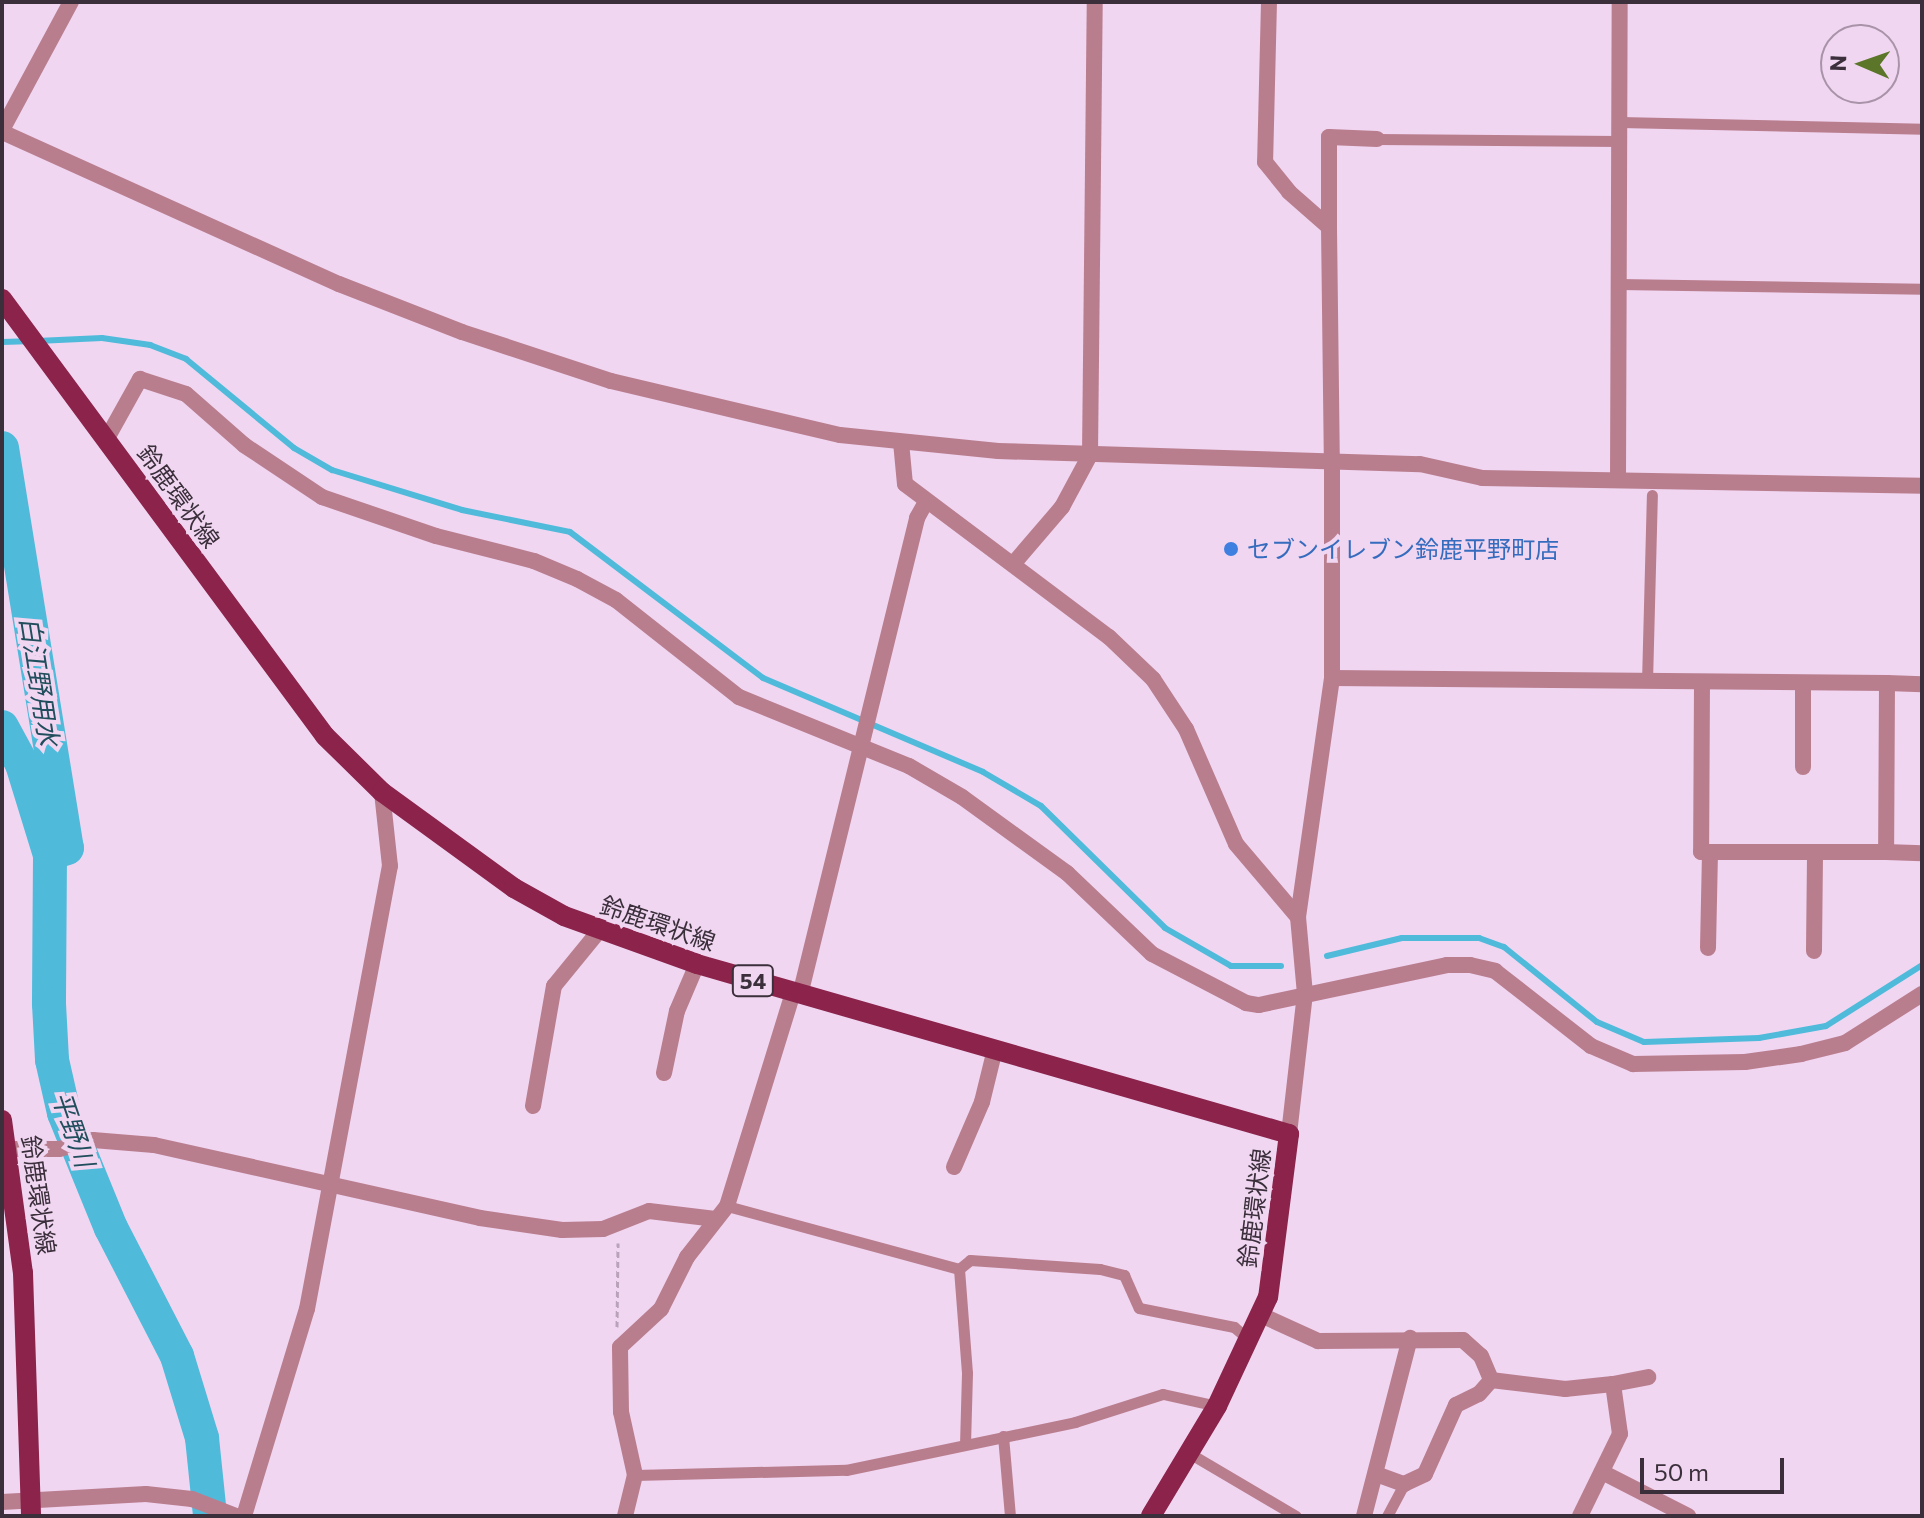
<!DOCTYPE html>
<meta charset="utf-8">
<style>
body{margin:0}
#map{position:relative;width:1924px;height:1518px;overflow:hidden;background:#f1d6f2;font-family:Commissioner,"Noto Sans JP",sans-serif}
div>[style]{position:absolute}
[style*='--x']{left:calc(var(--x)*1px);top:calc(var(--y)*1px);width:calc(var(--w)*1px);rotate:calc(var(--a)*1deg)}
.stream>*{height:6px;margin:-3px;padding:0 3px;transform-origin:3px;border-radius:3px;background:#50bada}
.river>*{height:34px;margin:-17px;padding:0 17px;transform-origin:17px;border-radius:17px;background:#50bada}
.path>*{height:3px;margin-top:-1.5px;transform-origin:0;background:repeating-linear-gradient(90deg,#b9a3ba 0 6px,transparent 0 10px)}
.service>*{height:11px;margin:-5.5px;padding:0 5.5px;transform-origin:5.5px;border-radius:5.5px;background:#b97e8e}
.minor>*{height:16px;margin:-8px;padding:0 8px;transform-origin:8px;border-radius:8px;background:#b97e8e}
.tertiary>*{height:16px;margin:-8px;padding:0 8px;transform-origin:8px;border-radius:8px;background:#b97e8e}
.primary>*{height:20px;margin:-10px;padding:0 10px;transform-origin:10px;border-radius:10px;background:#8b234b}
.dots>*{width:22px;height:22px;translate:-50% -50%;box-sizing:border-box;border:4px solid #f1d6f2;border-radius:50%}
span{translate:-50% -50%;white-space:nowrap;text-align:center;line-height:1.15;-webkit-text-stroke:8px #f1d6f2;paint-order:stroke}
.shield-label span{padding:2px 6px;background:#f1d6f2;border:2px solid;border-radius:6px;-webkit-text-stroke-width:0}
.shield-label{font-size:22px;color:#3a2f3a;font-weight:700}
.street-label{font-size:24px;color:#3a2f3a}
.shop-label{font-size:24px;color:#366cbe}
.left{translate:0 -50%;text-align:left}
.water-label{font-size:26px;color:#214e5c;font-style:italic}
.frame{position:absolute;inset:0;border:4px solid #3a2f3a;pointer-events:none}
.north{position:absolute;left:1820px;top:24px;width:80px;height:80px;box-sizing:border-box;background:#f1d6f2;border:2px solid #a893a8;border-radius:50%;rotate:272deg;font-size:22px;font-weight:700;line-height:32px;text-align:center;color:#3a2f3a}
.north::after{content:'';display:block;margin:auto;width:28px;height:36px;background:#5c7629;clip-path:polygon(50% 0,100% 100%,50% 72%,0 100%)}
.scale{position:absolute;left:1640px;top:1458px;width:144px;height:36px;box-sizing:border-box;border:4px solid #3a2f3a;border-top:0;padding-left:10px;font-size:24px;line-height:28px;white-space:nowrap;color:#3a2f3a;-webkit-text-stroke:6px #f1d6f2;paint-order:stroke}
</style>
<div id="map">
<div class="stream">
<i style="--x:37;--y:341;--w:65;--a:-2.6"></i>
<i style="--x:102;--y:338;--w:49;--a:8.3"></i>
<i style="--x:150;--y:345;--w:39;--a:21"></i>
<i style="--x:186;--y:359;--w:140;--a:39.5"></i>
<i style="--x:294;--y:448;--w:44;--a:30.1"></i>
<i style="--x:332;--y:470;--w:136;--a:17.1"></i>
<i style="--x:462;--y:510;--w:110;--a:11.5"></i>
<i style="--x:570;--y:532;--w:242;--a:37.1"></i>
<i style="--x:763;--y:678;--w:239;--a:23.1"></i>
<i style="--x:983;--y:772;--w:67;--a:30.4"></i>
<i style="--x:1041;--y:806;--w:174;--a:44.5"></i>
<i style="--x:1165;--y:928;--w:76;--a:29.9"></i>
<i style="--x:1231;--y:966;--w:50;--a:0"></i>
<i style="--x:2;--y:342;--w:24;--a:-2"></i>
<i style="--x:1327;--y:956;--w:77;--a:-13.5"></i>
<i style="--x:1402;--y:938;--w:77;--a:0"></i>
<i style="--x:1479;--y:938;--w:27;--a:20"></i>
<i style="--x:1504;--y:947;--w:119;--a:38.9"></i>
<i style="--x:1597;--y:1022;--w:51;--a:23.1"></i>
<i style="--x:1644;--y:1042;--w:115;--a:-2"></i>
<i style="--x:1759;--y:1038;--w:68;--a:-10.2"></i>
<i style="--x:1826;--y:1026;--w:114;--a:-32.4"></i>
</div>
<div class="river">
<i style="--x:2;--y:448;--w:405;--a:80.8"></i>
<i style="--x:67;--y:848;--w:9;--a:162"></i>
<i style="--x:2;--y:727;--w:42;--a:61.6"></i>
<i style="--x:22;--y:764;--w:95;--a:72.9"></i>
<i style="--x:50;--y:855;--w:149;--a:90.4"></i>
<i style="--x:49;--y:1004;--w:56;--a:86.9"></i>
<i style="--x:52;--y:1060;--w:54;--a:77.2"></i>
<i style="--x:64;--y:1113;--w:124;--a:67.8"></i>
<i style="--x:111;--y:1228;--w:144;--a:62.7"></i>
<i style="--x:177;--y:1356;--w:86;--a:73"></i>
<i style="--x:202;--y:1438;--w:78;--a:84.1"></i>
</div>
<div class="path">
<i style="--x:617;--y:1327;--w:84;--a:-89.3"></i>
</div>
<div class="service">
<i style="--x:1620;--y:122;--w:302;--a:1.3"></i>
<i style="--x:1377;--y:139;--w:243;--a:0.5"></i>
<i style="--x:1619;--y:284;--w:303;--a:0.9"></i>
<i style="--x:1647;--y:682;--w:187;--a:-88.5"></i>
<i style="--x:727;--y:1206;--w:240;--a:15.2"></i>
<i style="--x:959;--y:1269;--w:14;--a:-39"></i>
<i style="--x:970;--y:1260;--w:130;--a:4"></i>
<i style="--x:1100;--y:1269;--w:25;--a:14"></i>
<i style="--x:1124;--y:1275;--w:36;--a:66"></i>
<i style="--x:1139;--y:1308;--w:97;--a:11.3"></i>
<i style="--x:1234;--y:1327;--w:17;--a:40"></i>
<i style="--x:959;--y:1269;--w:104;--a:85.6"></i>
<i style="--x:967;--y:1373;--w:71;--a:91.6"></i>
<i style="--x:1003;--y:1436;--w:80;--a:85"></i>
<i style="--x:1189;--y:1453;--w:124;--a:30.5"></i>
<i style="--x:635;--y:1475;--w:211;--a:-1.4"></i>
<i style="--x:846;--y:1470;--w:234;--a:-11.8"></i>
<i style="--x:1075;--y:1422;--w:92;--a:-17.7"></i>
<i style="--x:1163;--y:1394;--w:55;--a:12.5"></i>
<i style="--x:1387;--y:1516;--w:36;--a:-62"></i>
</div>
<div class="minor">
<i style="--x:1269;--y:2;--w:160;--a:91.4"></i>
<i style="--x:1265;--y:162;--w:38;--a:51"></i>
<i style="--x:1289;--y:192;--w:53;--a:41.2"></i>
<i style="--x:1329;--y:227;--w:234;--a:89.3"></i>
<i style="--x:2;--y:130;--w:145;--a:-61.7"></i>
<i style="--x:1329;--y:227;--w:90;--a:-90"></i>
<i style="--x:1329;--y:137;--w:48;--a:2.4"></i>
<i style="--x:106;--y:440;--w:70;--a:-60.9"></i>
<i style="--x:140;--y:379;--w:48;--a:18.1"></i>
<i style="--x:186;--y:394;--w:77;--a:41.3"></i>
<i style="--x:244;--y:445;--w:94;--a:33.7"></i>
<i style="--x:322;--y:497;--w:120;--a:18.9"></i>
<i style="--x:436;--y:536;--w:101;--a:14.3"></i>
<i style="--x:534;--y:561;--w:47;--a:22.7"></i>
<i style="--x:577;--y:579;--w:44;--a:28.3"></i>
<i style="--x:616;--y:600;--w:157;--a:38.3"></i>
<i style="--x:739;--y:697;--w:183;--a:22.1"></i>
<i style="--x:909;--y:766;--w:61;--a:30.3"></i>
<i style="--x:962;--y:797;--w:130;--a:35.9"></i>
<i style="--x:1067;--y:873;--w:117;--a:43.6"></i>
<i style="--x:1152;--y:954;--w:106;--a:27.5"></i>
<i style="--x:1246;--y:1003;--w:13;--a:9"></i>
<i style="--x:1259;--y:1005;--w:192;--a:-12"></i>
<i style="--x:1447;--y:965;--w:23;--a:0"></i>
<i style="--x:1470;--y:965;--w:26;--a:13"></i>
<i style="--x:1495;--y:971;--w:122;--a:38"></i>
<i style="--x:1591;--y:1046;--w:46;--a:23.2"></i>
<i style="--x:1633;--y:1064;--w:112;--a:-1"></i>
<i style="--x:1745;--y:1062;--w:57;--a:-8.1"></i>
<i style="--x:1801;--y:1054;--w:45;--a:-14"></i>
<i style="--x:1845;--y:1043;--w:91;--a:-32.5"></i>
<i style="--x:901;--y:442;--w:42;--a:84.6"></i>
<i style="--x:905;--y:484;--w:255;--a:36.9"></i>
<i style="--x:1109;--y:637;--w:61;--a:43.7"></i>
<i style="--x:1153;--y:679;--w:60;--a:56.6"></i>
<i style="--x:1186;--y:729;--w:125;--a:66.5"></i>
<i style="--x:1236;--y:844;--w:96;--a:49.7"></i>
<i style="--x:1618;--y:480;--w:478;--a:-89.8"></i>
<i style="--x:1014;--y:563;--w:74;--a:-49.4"></i>
<i style="--x:1062;--y:507;--w:59;--a:-61.7"></i>
<i style="--x:1332;--y:678;--w:555;--a:0.52"></i>
<i style="--x:1887;--y:683;--w:169;--a:90.3"></i>
<i style="--x:1886;--y:852;--w:36;--a:2"></i>
<i style="--x:1702;--y:683;--w:169;--a:90.3"></i>
<i style="--x:1701;--y:852;--w:185;--a:0"></i>
<i style="--x:1887;--y:683;--w:35;--a:2"></i>
<i style="--x:1803;--y:767;--w:84;--a:-90"></i>
<i style="--x:1708;--y:948;--w:95;--a:-88.8"></i>
<i style="--x:1814;--y:951;--w:99;--a:-89.4"></i>
<i style="--x:800;--y:995;--w:491;--a:-76.2"></i>
<i style="--x:917;--y:518;--w:18;--a:-61"></i>
<i style="--x:664;--y:1073;--w:63;--a:-78.2"></i>
<i style="--x:677;--y:1011;--w:51;--a:-66.9"></i>
<i style="--x:533;--y:1106;--w:122;--a:-80.1"></i>
<i style="--x:554;--y:986;--w:71;--a:-50.7"></i>
<i style="--x:7;--y:1149;--w:52;--a:0"></i>
<i style="--x:59;--y:1149;--w:35;--a:-15"></i>
<i style="--x:93;--y:1140;--w:61;--a:4.7"></i>
<i style="--x:154;--y:1145;--w:334;--a:12.6"></i>
<i style="--x:480;--y:1218;--w:83;--a:8.3"></i>
<i style="--x:562;--y:1230;--w:41;--a:-1.4"></i>
<i style="--x:603;--y:1229;--w:49;--a:-21.4"></i>
<i style="--x:649;--y:1211;--w:67;--a:6.8"></i>
<i style="--x:954;--y:1167;--w:71;--a:-66.7"></i>
<i style="--x:982;--y:1102;--w:55;--a:-76.2"></i>
<i style="--x:1261;--y:1315;--w:63;--a:24.5"></i>
<i style="--x:1318;--y:1341;--w:145;--a:-0.4"></i>
<i style="--x:1463;--y:1340;--w:24;--a:42"></i>
<i style="--x:1481;--y:1356;--w:26;--a:67"></i>
<i style="--x:1491;--y:1380;--w:75;--a:6.9"></i>
<i style="--x:1565;--y:1389;--w:48;--a:-5.9"></i>
<i style="--x:1613;--y:1384;--w:50;--a:82"></i>
<i style="--x:1620;--y:1434;--w:91;--a:116"></i>
<i style="--x:1613;--y:1384;--w:36;--a:-11"></i>
<i style="--x:1602;--y:1472;--w:97;--a:27.1"></i>
<i style="--x:1376;--y:1474;--w:30;--a:20"></i>
<i style="--x:1404;--y:1484;--w:23;--a:-25"></i>
<i style="--x:1425;--y:1474;--w:76;--a:-65.8"></i>
<i style="--x:1456;--y:1405;--w:25;--a:-26"></i>
<i style="--x:1479;--y:1394;--w:18;--a:-49"></i>
<i style="--x:2;--y:1502;--w:144;--a:-3.2"></i>
<i style="--x:146;--y:1494;--w:46;--a:6.2"></i>
<i style="--x:192;--y:1499;--w:47;--a:21.1"></i>
<i style="--x:244;--y:1516;--w:216;--a:-73.1"></i>
<i style="--x:307;--y:1309;--w:451;--a:-79.4"></i>
<i style="--x:390;--y:866;--w:74;--a:-96.2"></i>
<i style="--x:625;--y:1516;--w:42;--a:-76.3"></i>
<i style="--x:635;--y:1475;--w:65;--a:-102.5"></i>
<i style="--x:621;--y:1412;--w:65;--a:-90.9"></i>
<i style="--x:620;--y:1347;--w:56;--a:-42.8"></i>
<i style="--x:661;--y:1309;--w:58;--a:-63.4"></i>
<i style="--x:687;--y:1257;--w:65;--a:-51.9"></i>
<i style="--x:727;--y:1206;--w:223;--a:-72.8"></i>
<i style="--x:1364;--y:1516;--w:184;--a:-75.5"></i>
</div>
<div class="tertiary">
<i style="--x:2;--y:132;--w:370;--a:24.3"></i>
<i style="--x:339;--y:284;--w:132;--a:21.3"></i>
<i style="--x:462;--y:332;--w:157;--a:18.2"></i>
<i style="--x:611;--y:381;--w:235;--a:13.3"></i>
<i style="--x:840;--y:435;--w:159;--a:5.8"></i>
<i style="--x:998;--y:451;--w:422;--a:1.8"></i>
<i style="--x:1420;--y:464;--w:64;--a:12.7"></i>
<i style="--x:1482;--y:478;--w:440;--a:1"></i>
<i style="--x:1090;--y:455;--w:453;--a:-89.4"></i>
<i style="--x:1289;--y:1134;--w:141;--a:-83.5"></i>
<i style="--x:1305;--y:994;--w:77;--a:-95.2"></i>
<i style="--x:1298;--y:917;--w:241;--a:-81.9"></i>
<i style="--x:1332;--y:678;--w:217;--a:-90"></i>
</div>
<div class="primary">
<i style="--x:2;--y:299;--w:543;--a:53.53"></i>
<i style="--x:325;--y:736;--w:80;--a:44.5"></i>
<i style="--x:382;--y:792;--w:163;--a:36"></i>
<i style="--x:514;--y:888;--w:57;--a:29.2"></i>
<i style="--x:564;--y:916;--w:141;--a:19.8"></i>
<i style="--x:697;--y:964;--w:616;--a:16.02"></i>
<i style="--x:1289;--y:1134;--w:164;--a:97.3"></i>
<i style="--x:1268;--y:1297;--w:120;--a:115.1"></i>
<i style="--x:1217;--y:1406;--w:128;--a:121"></i>
<i style="--x:2;--y:1120;--w:154;--a:82.2"></i>
<i style="--x:23;--y:1273;--w:243;--a:88.1"></i>
</div>
<div class="dots">
<i style="left:1231px;top:549px;background:#3f7fe0"></i>
</div>
<div class="shield-label">
<span style="left:753px;top:981px">54</span>
</div>
<div class="street-label">
<span style="left:179px;top:496px;rotate:54deg">鈴鹿環状線</span>
<span style="left:658px;top:923px;rotate:19deg">鈴鹿環状線</span>
<span style="left:39px;top:1195px;rotate:82deg">鈴鹿環状線</span>
<span style="left:1254px;top:1208px;rotate:-83deg">鈴鹿環状線</span>
</div>
<div class="shop-label">
<span class="left" style="left:1247px;top:549px">セブンイレブン鈴鹿平野町店</span>
</div>
<div class="water-label">
<span style="left:40px;top:681px;rotate:81deg">白江野用水</span>
<span style="left:74px;top:1129px;rotate:71deg">平野川</span>
</div>
<div class="frame"></div>
<div class="north">N</div>
<div class="scale">50 m</div>
</div>
